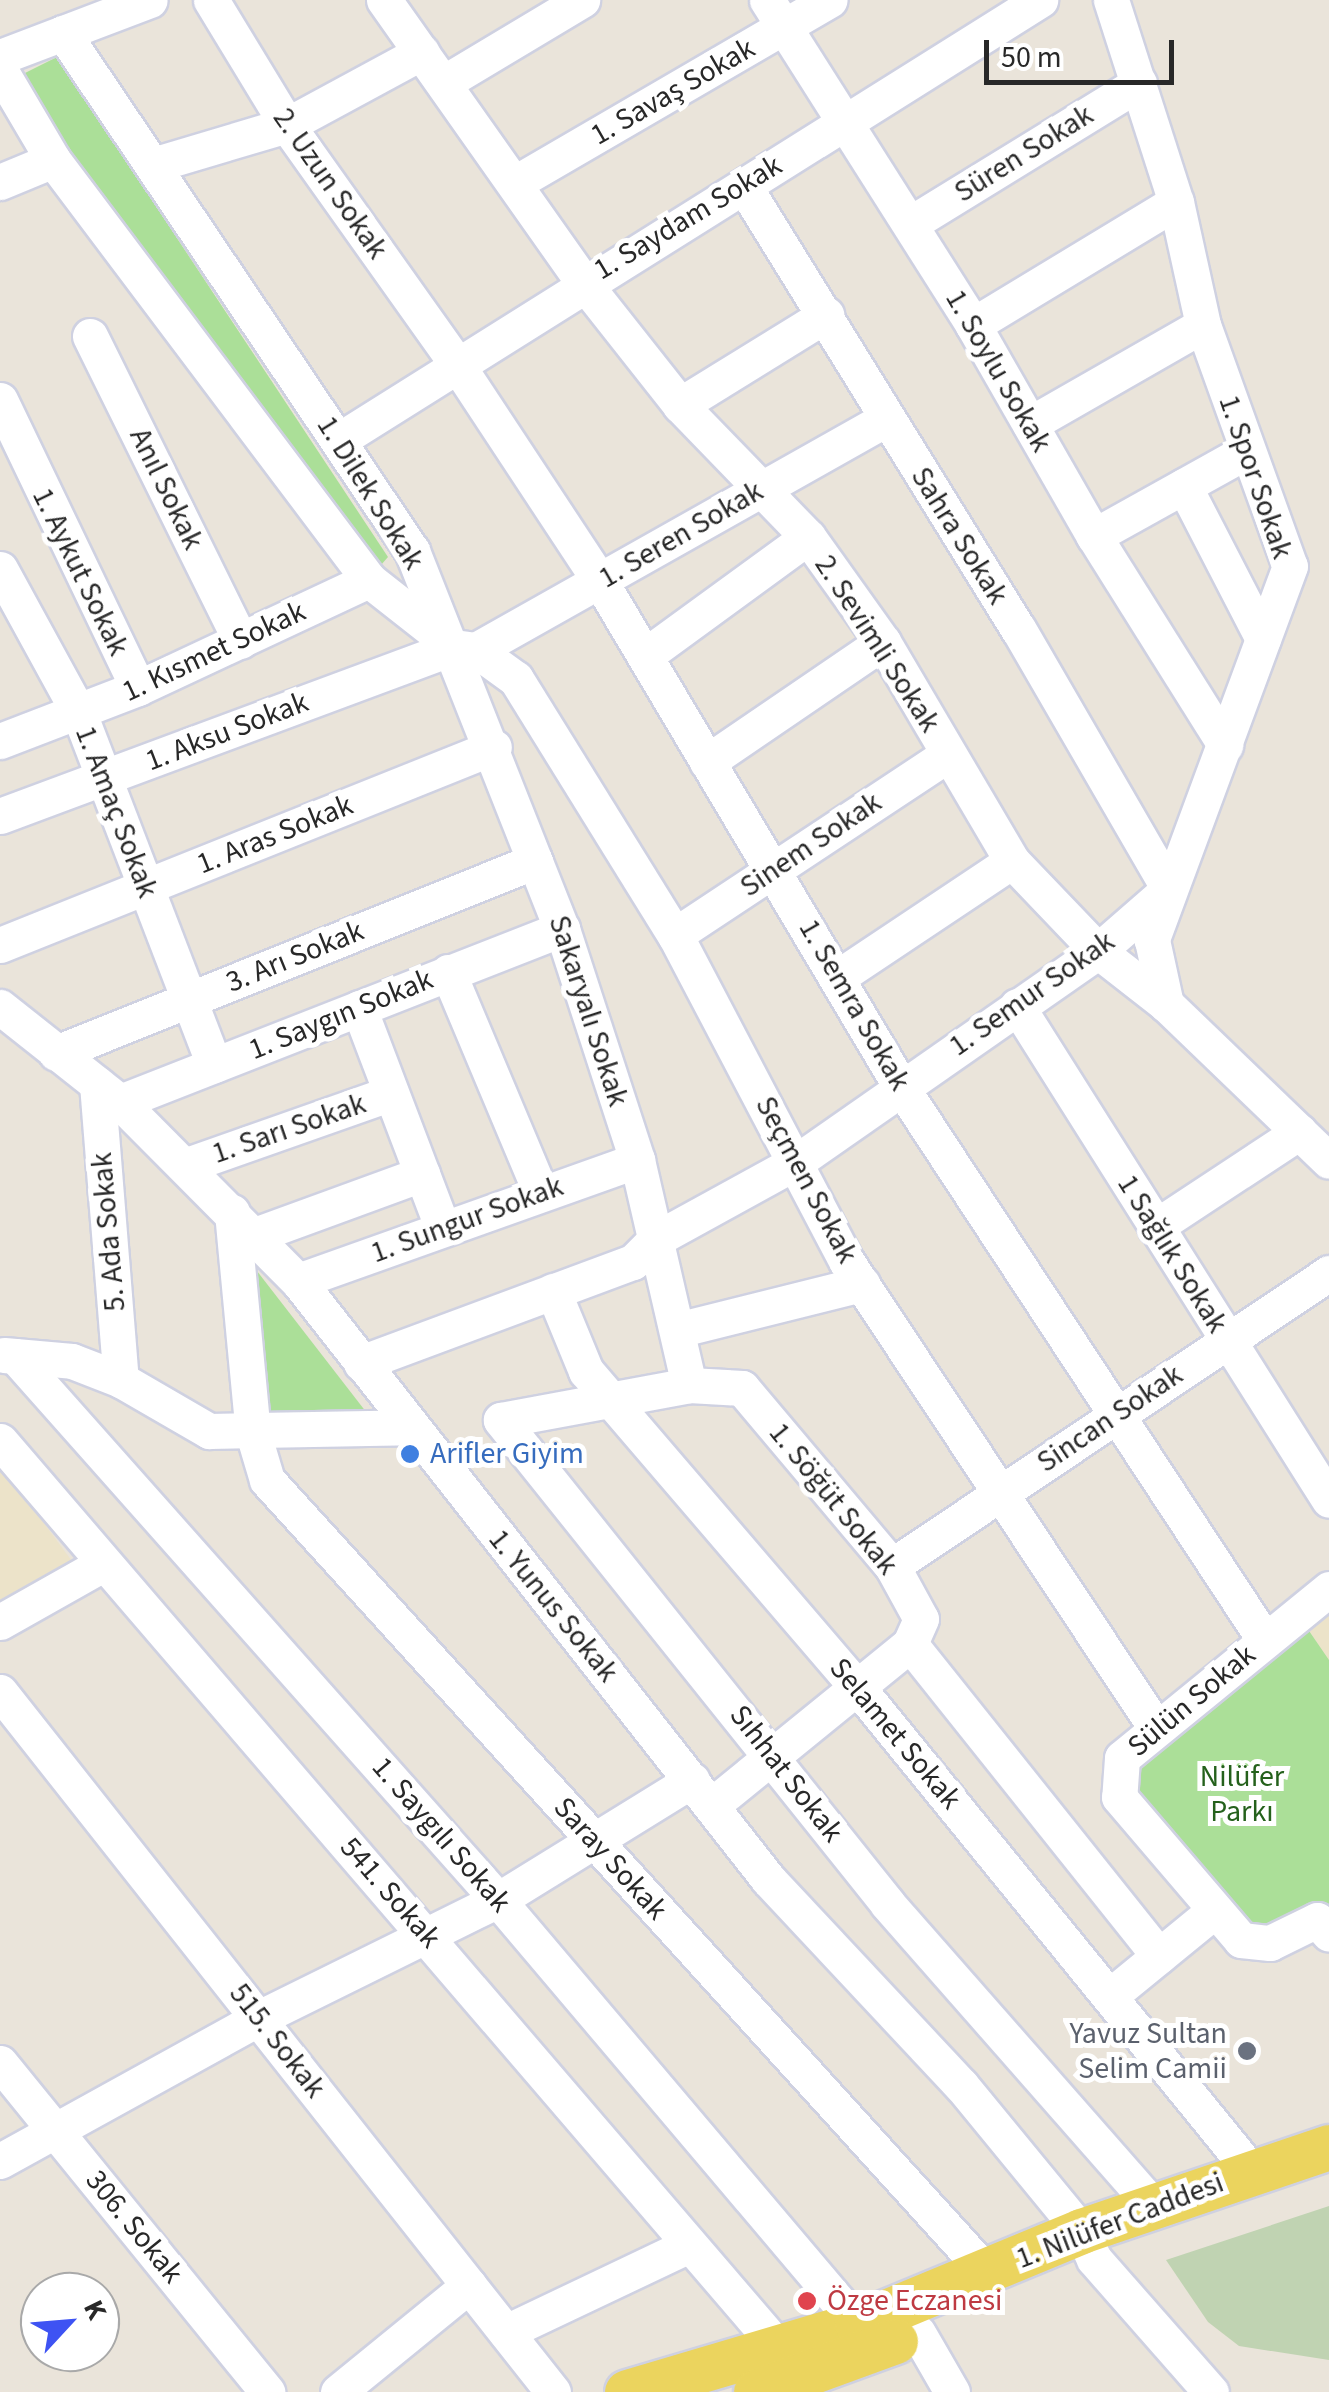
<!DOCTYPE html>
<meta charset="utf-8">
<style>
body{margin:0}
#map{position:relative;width:1329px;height:2392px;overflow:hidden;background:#eae4da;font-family:"Source Sans 3",sans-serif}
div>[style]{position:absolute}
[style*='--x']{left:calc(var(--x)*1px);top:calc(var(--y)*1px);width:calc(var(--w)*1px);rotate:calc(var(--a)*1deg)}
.education>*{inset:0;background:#ece3c9}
.green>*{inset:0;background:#abdf98}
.cemetery>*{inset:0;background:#c0d3b2}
.roads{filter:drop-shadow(2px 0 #cfd1e1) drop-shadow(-2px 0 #cfd1e1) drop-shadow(0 2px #cfd1e1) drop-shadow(0 -2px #cfd1e1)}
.minor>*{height:35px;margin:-17.5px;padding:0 17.5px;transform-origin:17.5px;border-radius:17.5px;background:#fff}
.major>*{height:45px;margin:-22.5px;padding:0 22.5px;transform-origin:22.5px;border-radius:22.5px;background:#ebd45e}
.dots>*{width:28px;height:28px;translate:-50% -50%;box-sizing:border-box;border:5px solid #fff;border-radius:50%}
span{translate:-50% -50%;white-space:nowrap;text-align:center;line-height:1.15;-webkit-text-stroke:10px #fff;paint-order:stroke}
.street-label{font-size:30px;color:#282828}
.shop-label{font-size:30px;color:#366cbe}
.left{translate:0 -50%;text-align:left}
.park-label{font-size:30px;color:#25611c}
.worship-label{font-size:30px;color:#5b616d}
.right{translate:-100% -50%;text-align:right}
.health-label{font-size:30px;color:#be3a42}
.north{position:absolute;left:20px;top:2272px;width:100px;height:100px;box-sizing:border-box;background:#fff;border:2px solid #a9a9a9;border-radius:50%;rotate:64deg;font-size:28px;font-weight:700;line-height:40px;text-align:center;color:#282828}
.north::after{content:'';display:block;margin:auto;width:35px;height:45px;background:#3e53f3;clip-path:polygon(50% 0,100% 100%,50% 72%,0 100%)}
.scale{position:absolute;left:984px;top:40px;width:190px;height:45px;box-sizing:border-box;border:5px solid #282828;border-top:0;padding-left:12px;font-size:30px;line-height:35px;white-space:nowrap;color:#282828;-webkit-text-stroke:8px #fff;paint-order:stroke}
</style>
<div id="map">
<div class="education">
<i style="clip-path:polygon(0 1464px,72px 1561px,0 1601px)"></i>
<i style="clip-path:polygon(1329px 1607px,1329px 1660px,1305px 1625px)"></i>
</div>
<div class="green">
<i style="clip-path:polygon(57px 57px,388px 557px,381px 565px,364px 556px,115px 231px,15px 78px)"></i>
<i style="clip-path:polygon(250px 1262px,370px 1417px,269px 1422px)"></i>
<i style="clip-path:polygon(1305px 1625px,1329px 1660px,1329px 1910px,1322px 1902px,1262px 1928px,1226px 1912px,1136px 1801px,1134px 1774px)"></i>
</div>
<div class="cemetery">
<i style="clip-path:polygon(1329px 2206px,1329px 2360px,1239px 2346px,1208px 2322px,1166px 2260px)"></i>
</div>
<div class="roads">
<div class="minor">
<i style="--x:211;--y:0;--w:146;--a:58.7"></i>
<i style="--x:287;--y:125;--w:292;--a:54.6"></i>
<i style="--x:456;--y:363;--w:261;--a:56.6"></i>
<i style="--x:600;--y:581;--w:589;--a:59.25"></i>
<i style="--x:901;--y:1087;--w:661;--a:56.67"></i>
<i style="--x:384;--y:0;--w:345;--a:54.8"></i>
<i style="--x:583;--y:282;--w:157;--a:51.7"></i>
<i style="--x:680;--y:405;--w:184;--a:45.9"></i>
<i style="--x:808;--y:537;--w:129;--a:54.5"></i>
<i style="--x:883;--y:642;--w:254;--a:59.5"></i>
<i style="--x:1012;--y:861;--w:124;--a:46.3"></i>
<i style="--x:1098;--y:951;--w:86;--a:37.9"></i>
<i style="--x:1166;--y:1004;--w:226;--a:43.9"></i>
<i style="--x:767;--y:0;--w:385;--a:57.6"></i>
<i style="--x:973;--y:325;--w:243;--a:60.2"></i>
<i style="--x:1094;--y:536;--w:247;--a:57.9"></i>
<i style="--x:1111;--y:0;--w:212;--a:72.2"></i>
<i style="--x:1176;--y:202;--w:126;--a:77.6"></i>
<i style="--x:1203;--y:325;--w:256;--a:70.2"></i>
<i style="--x:1290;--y:566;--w:399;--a:110.3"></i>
<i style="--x:1152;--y:940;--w:66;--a:77.7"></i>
<i style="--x:63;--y:33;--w:625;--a:56.03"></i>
<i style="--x:412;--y:551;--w:407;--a:68.4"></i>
<i style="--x:562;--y:929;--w:243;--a:72"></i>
<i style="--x:637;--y:1160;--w:231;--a:77"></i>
<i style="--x:0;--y:57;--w:160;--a:-20.8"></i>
<i style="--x:0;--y:70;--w:104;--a:59.5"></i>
<i style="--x:53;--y:160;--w:526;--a:53.04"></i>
<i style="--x:369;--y:580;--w:108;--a:38.2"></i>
<i style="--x:454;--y:647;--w:22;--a:8"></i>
<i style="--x:476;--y:650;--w:49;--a:35.9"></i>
<i style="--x:516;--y:679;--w:301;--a:58.2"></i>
<i style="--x:675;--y:935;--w:369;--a:62.3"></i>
<i style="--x:847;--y:1262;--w:559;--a:56.45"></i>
<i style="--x:445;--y:82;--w:160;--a:-30.9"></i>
<i style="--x:156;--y:164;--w:137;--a:-16.6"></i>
<i style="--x:287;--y:125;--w:153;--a:-28.4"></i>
<i style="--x:0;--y:182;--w:57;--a:-22.5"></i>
<i style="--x:515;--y:183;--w:364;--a:-30.2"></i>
<i style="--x:910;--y:224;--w:269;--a:-31.6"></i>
<i style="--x:973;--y:325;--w:237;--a:-31.2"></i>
<i style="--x:90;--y:336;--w:340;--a:63.7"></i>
<i style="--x:0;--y:400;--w:319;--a:64.4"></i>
<i style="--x:680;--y:405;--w:172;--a:-31.7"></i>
<i style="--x:1030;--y:424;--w:199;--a:-29.8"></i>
<i style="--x:339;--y:440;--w:828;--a:-32.12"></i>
<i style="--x:1184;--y:486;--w:172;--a:62.7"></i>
<i style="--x:1094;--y:536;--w:173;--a:-29.1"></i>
<i style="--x:0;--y:569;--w:164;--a:61.3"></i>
<i style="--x:79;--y:713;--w:377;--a:69"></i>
<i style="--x:476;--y:650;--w:471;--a:-29.4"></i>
<i style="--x:646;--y:655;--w:200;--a:-36.1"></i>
<i style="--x:0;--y:741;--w:148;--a:-21"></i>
<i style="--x:138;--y:688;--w:255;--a:-25.1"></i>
<i style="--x:707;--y:762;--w:213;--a:-34.3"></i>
<i style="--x:0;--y:816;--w:484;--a:-20.4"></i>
<i style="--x:675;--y:935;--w:326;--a:-33.5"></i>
<i style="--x:0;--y:945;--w:532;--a:-21.84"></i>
<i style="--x:448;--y:972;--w:240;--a:67.2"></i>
<i style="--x:838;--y:977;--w:209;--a:-33.7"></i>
<i style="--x:1017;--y:1006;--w:584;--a:57.72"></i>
<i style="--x:0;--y:1007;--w:153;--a:38.4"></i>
<i style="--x:120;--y:1102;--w:252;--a:45.2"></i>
<i style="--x:298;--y:1281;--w:761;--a:51.83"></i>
<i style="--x:768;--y:1879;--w:282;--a:46.9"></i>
<i style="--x:961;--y:2085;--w:189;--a:50.6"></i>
<i style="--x:1081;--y:2231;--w:31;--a:65"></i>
<i style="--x:1094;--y:2259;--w:177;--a:48.7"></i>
<i style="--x:359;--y:1008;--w:236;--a:69.2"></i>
<i style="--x:56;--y:1053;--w:516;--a:-21.84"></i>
<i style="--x:97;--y:1084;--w:297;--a:85.4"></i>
<i style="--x:120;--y:1102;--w:475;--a:-21.4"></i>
<i style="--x:187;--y:1165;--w:216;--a:-19.4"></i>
<i style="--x:232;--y:1212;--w:222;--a:84.6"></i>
<i style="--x:253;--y:1433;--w:49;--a:73.4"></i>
<i style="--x:267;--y:1480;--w:1071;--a:47.76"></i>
<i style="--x:1155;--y:1227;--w:173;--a:-33.4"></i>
<i style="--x:255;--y:1235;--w:178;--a:-20.1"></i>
<i style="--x:298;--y:1281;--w:360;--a:-19.6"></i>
<i style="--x:553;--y:1291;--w:87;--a:67.6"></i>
<i style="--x:586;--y:1371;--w:418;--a:49.4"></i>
<i style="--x:858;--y:1688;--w:623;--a:50.87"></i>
<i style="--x:677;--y:1330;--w:191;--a:-14"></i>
<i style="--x:4;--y:1355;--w:68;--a:5"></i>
<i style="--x:72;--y:1361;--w:53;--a:21.2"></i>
<i style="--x:121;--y:1380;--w:102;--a:30.1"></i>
<i style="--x:209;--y:1431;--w:201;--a:-1.1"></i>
<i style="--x:15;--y:1356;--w:727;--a:48.4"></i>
<i style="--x:498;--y:1900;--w:556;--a:49.75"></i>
<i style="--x:361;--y:1363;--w:290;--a:-20.4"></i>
<i style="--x:633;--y:1262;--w:33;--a:-45"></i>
<i style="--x:656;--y:1239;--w:160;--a:-28.8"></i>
<i style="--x:796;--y:1162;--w:368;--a:-34.9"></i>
<i style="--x:1098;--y:951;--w:94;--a:-41.1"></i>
<i style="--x:1169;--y:889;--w:301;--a:-120.1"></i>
<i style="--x:1018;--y:629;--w:521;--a:-121.74"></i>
<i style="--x:0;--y:1441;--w:1194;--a:49.35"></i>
<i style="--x:892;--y:1566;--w:526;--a:-33.84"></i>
<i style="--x:1329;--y:1589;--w:267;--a:140.8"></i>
<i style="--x:1122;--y:1758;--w:39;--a:94"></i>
<i style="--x:1119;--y:1797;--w:188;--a:49.5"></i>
<i style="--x:1241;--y:1940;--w:29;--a:6"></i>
<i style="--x:1270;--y:1943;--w:52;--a:-26.1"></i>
<i style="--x:1317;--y:1920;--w:18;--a:49"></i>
<i style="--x:0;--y:1622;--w:116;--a:-29.4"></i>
<i style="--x:0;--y:1692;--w:892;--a:51.69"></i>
<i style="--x:712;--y:1805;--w:255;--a:-39.1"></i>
<i style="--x:1110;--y:1996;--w:134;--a:-39.3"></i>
<i style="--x:0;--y:2063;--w:424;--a:50.9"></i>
<i style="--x:0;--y:2161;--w:296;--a:-28.9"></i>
<i style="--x:259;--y:2018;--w:267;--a:-26.3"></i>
<i style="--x:498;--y:1900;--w:228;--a:-31.7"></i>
<i style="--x:1153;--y:2206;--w:402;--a:-131.3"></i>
<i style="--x:888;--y:1904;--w:620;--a:-128.65"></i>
<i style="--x:501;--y:1420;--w:191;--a:-10.5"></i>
<i style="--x:689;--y:1385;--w:53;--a:3.2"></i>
<i style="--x:742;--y:1388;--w:233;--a:49.9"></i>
<i style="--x:892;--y:1566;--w:60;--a:61.3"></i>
<i style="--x:921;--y:1619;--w:27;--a:114"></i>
<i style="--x:910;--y:1644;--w:399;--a:51.4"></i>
<i style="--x:506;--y:2332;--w:203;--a:-25.4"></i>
<i style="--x:918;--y:2333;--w:68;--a:60"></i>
<i style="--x:338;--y:2392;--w:169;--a:-39.2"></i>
</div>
<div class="major">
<i style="--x:627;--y:2392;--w:240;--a:-16.5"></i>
<i style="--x:857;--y:2324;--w:243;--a:-22.5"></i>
<i style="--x:1081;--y:2231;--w:262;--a:-18.7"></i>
<i style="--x:756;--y:2392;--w:148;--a:-20.1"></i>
</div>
</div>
<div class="dots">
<i style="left:410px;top:1454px;background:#3f7fe0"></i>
<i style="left:1247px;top:2051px;background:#6b7280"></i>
<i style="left:807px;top:2301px;background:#e0444e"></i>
</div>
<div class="street-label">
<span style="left:673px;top:92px;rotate:-30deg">1. Savaş Sokak</span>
<span style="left:1024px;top:154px;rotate:-32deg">Süren Sokak</span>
<span style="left:330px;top:184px;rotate:55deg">2. Uzun Sokak</span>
<span style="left:688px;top:218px;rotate:-31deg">1. Saydam Sokak</span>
<span style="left:998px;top:371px;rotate:60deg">1. Soylu Sokak</span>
<span style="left:1255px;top:477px;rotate:71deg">1. Spor Sokak</span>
<span style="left:166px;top:489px;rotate:64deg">Anıl Sokak</span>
<span style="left:370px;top:493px;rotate:58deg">1. Dilek Sokak</span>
<span style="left:681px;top:535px;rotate:-30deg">1. Seren Sokak</span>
<span style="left:959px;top:536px;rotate:58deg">Sahra Sokak</span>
<span style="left:80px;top:572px;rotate:64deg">1. Aykut Sokak</span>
<span style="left:877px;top:644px;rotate:57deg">2. Sevimli Sokak</span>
<span style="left:214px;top:652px;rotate:-25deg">1. Kısmet Sokak</span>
<span style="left:227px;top:732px;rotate:-21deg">1. Aksu Sokak</span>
<span style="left:116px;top:812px;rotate:69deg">1. Amaç Sokak</span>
<span style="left:275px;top:835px;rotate:-22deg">1. Aras Sokak</span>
<span style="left:811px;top:845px;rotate:-34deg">Sinem Sokak</span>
<span style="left:295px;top:957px;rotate:-22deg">3. Arı Sokak</span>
<span style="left:1032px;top:994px;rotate:-35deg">1. Semur Sokak</span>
<span style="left:854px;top:1005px;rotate:60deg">1. Semra Sokak</span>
<span style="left:588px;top:1011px;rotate:72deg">Sakaryalı Sokak</span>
<span style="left:341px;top:1015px;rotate:-22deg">1. Saygın Sokak</span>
<span style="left:289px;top:1129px;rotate:-19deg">1. Sarı Sokak</span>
<span style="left:806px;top:1180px;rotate:62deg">Seçmen Sokak</span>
<span style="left:467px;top:1220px;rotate:-20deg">1. Sungur Sokak</span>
<span style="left:109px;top:1232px;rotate:-95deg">5. Ada Sokak</span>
<span style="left:1172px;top:1254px;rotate:58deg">1 Sağlık Sokak</span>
<span style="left:1110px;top:1419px;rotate:-34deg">Sincan Sokak</span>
<span style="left:833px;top:1499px;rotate:51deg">1. Söğüt Sokak</span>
<span style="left:553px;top:1606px;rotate:51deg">1. Yunus Sokak</span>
<span style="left:1192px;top:1701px;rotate:-40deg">Sülün Sokak</span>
<span style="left:895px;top:1734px;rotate:50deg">Selamet Sokak</span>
<span style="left:786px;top:1774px;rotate:52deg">Sıhhat Sokak</span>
<span style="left:441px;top:1835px;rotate:49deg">1. Saygılı Sokak</span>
<span style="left:610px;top:1859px;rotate:48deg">Saray Sokak</span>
<span style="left:390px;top:1893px;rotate:49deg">541. Sokak</span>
<span style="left:277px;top:2041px;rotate:52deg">515. Sokak</span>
<span style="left:1120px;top:2221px;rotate:-21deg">1. Nilüfer Caddesi</span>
<span style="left:134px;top:2227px;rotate:51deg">306. Sokak</span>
</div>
<div class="shop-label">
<span class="left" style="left:430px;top:1454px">Arifler Giyim</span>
</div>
<div class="park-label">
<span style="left:1242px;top:1794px">Nilüfer<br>Parkı</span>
</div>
<div class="worship-label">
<span class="right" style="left:1227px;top:2051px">Yavuz Sultan<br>Selim Camii</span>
</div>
<div class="health-label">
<span class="left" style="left:827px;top:2301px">Özge Eczanesi</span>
</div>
<div class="north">K</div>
<div class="scale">50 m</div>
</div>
